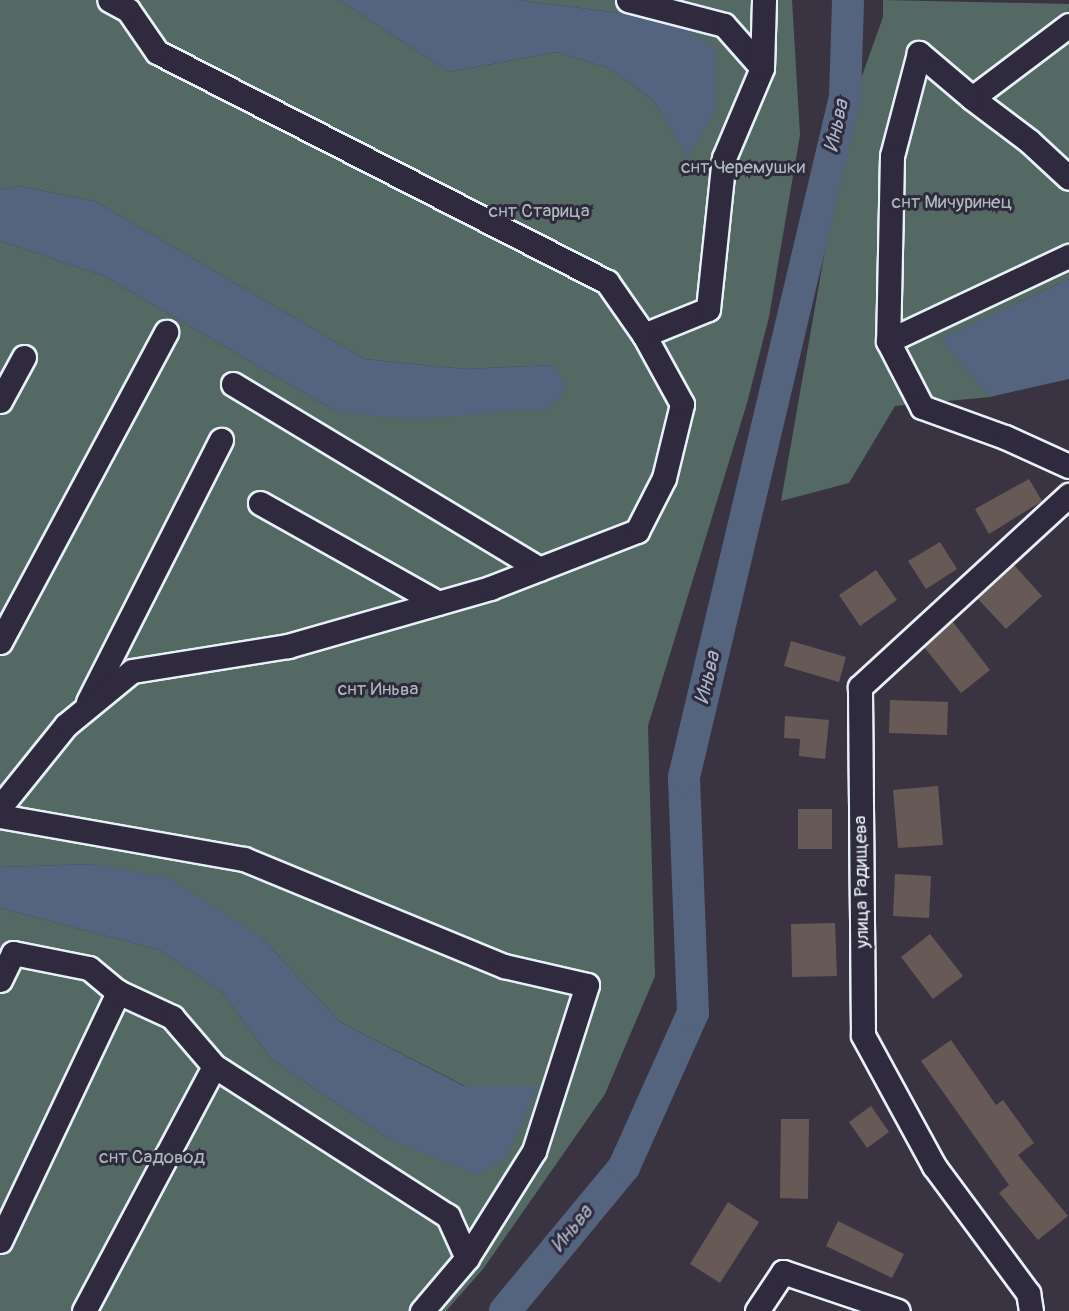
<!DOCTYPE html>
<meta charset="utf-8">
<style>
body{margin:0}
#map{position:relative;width:1069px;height:1311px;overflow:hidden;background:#3a3442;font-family:Pangolin,sans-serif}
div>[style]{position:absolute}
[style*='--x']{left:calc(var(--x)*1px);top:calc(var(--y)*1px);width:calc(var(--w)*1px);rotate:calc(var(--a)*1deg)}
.green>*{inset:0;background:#546963}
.water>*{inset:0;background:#54637e}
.river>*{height:32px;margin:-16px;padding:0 16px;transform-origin:16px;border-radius:16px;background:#54637e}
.building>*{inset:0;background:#675a56}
.roads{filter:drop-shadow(2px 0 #e8f1f8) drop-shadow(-2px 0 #e8f1f8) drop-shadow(0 2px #e8f1f8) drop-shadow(0 -2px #e8f1f8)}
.minor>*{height:23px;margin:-11.5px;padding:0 11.5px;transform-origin:11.5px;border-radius:11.5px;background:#2f2a3d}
span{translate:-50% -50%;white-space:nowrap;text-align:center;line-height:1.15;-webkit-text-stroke:6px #2f2a3d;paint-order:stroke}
.park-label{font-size:19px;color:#adbbbc}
.street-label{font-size:19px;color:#e8f1f8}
.water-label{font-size:21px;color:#adb8c7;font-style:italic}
</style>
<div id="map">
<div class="green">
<i style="clip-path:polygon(0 0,339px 0,449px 72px,557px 52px,608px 68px,653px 100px,688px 157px,675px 20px,517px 0,792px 0,800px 135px,769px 317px,747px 403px,648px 726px,655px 976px,605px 1094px,483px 1269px,446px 1311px,0 1311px,0 908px,160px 950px,222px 992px,271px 1059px,389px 1139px,538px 1086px,465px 1086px,340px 1022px,262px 938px,95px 864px,0 867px,0 241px,104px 276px,337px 412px,554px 365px,465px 369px,365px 359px,95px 201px,19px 186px,0 190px)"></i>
<i style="clip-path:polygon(883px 0,1069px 4px,1069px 279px,941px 339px,990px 397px,895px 406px,849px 483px,781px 501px,841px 159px,857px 90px,883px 17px)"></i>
</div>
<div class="water">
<i style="clip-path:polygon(339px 0,517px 0,675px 20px,716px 50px,715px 111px,688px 158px,653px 100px,608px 68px,557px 52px,449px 72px)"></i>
<i style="clip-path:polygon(19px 186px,95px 201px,365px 359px,465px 369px,554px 365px,567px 388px,550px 408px,414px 420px,337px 412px,104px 276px,0 241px,0 190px)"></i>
<i style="clip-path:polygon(1069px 279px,1069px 379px,990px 397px,940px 339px)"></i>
<i style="clip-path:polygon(95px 864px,170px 878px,262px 938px,340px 1022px,464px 1086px,538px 1086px,506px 1157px,478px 1175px,389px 1139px,271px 1059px,222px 992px,160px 950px,0 908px,0 867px)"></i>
</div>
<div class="river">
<i style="--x:505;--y:1311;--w:187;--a:-50.4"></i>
<i style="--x:624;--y:1167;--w:169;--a:-65.9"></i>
<i style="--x:693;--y:1013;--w:236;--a:-92.2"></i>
<i style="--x:684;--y:777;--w:699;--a:-76.68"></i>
<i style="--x:845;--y:97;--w:97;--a:-88.2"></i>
</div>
<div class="building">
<i style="clip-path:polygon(1029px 479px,1042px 501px,989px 534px,975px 509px)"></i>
<i style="clip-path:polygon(940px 542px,957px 569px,926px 589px,908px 561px)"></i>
<i style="clip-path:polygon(1014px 565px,1042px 596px,1006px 629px,978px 599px)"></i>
<i style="clip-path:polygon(876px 570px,897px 600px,860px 626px,839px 595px)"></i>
<i style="clip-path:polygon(953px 622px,990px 670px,961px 693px,924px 647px)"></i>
<i style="clip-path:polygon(791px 641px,846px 657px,839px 682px,784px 666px)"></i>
<i style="clip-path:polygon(890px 700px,948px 702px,947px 735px,889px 733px)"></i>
<i style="clip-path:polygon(785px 716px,829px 720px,825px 759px,799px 756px,800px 739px,784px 738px)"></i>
<i style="clip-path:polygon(938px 786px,943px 845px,898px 848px,893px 790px)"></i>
<i style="clip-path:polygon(798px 809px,832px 809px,832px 849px,798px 849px)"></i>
<i style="clip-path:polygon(895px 874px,931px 876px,929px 918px,893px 916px)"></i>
<i style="clip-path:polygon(835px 923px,837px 976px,792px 977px,791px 924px)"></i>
<i style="clip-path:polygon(930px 934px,963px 976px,933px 999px,901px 957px)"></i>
<i style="clip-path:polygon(951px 1040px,996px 1105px,1003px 1100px,1034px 1143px,1018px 1155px,1068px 1216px,1038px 1240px,999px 1193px,1009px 1185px,921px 1061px)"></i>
<i style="clip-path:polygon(871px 1106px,889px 1132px,867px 1148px,849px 1122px)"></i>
<i style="clip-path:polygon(781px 1119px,809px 1119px,808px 1199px,780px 1198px)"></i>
<i style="clip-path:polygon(728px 1202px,759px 1222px,720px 1283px,690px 1264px)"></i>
<i style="clip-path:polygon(838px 1221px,904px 1254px,892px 1278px,826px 1246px)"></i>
</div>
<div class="roads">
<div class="minor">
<i style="--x:628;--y:0;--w:99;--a:14.6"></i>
<i style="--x:724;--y:25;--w:57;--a:48.5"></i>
<i style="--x:1069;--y:25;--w:121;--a:143"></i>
<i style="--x:972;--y:98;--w:71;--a:37"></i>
<i style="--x:1029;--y:141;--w:54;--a:42.8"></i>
<i style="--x:972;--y:98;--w:70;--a:-139.7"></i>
<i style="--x:919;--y:53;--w:106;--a:104.7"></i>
<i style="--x:892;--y:156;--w:185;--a:91.2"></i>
<i style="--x:888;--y:341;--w:74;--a:62.7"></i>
<i style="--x:922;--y:407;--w:88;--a:19.9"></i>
<i style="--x:1005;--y:437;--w:70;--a:24.4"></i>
<i style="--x:644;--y:335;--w:69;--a:-22.1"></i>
<i style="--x:708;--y:309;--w:152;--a:-84"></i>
<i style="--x:724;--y:158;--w:98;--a:-67.1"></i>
<i style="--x:762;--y:68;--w:68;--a:-88.3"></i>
<i style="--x:888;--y:341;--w:200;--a:-25.2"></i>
<i style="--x:233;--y:384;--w:358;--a:31.1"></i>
<i style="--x:0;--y:401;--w:50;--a:-61.4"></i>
<i style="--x:260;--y:503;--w:204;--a:29.3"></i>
<i style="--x:0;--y:642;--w:352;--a:-61.8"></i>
<i style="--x:88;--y:702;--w:294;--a:-63.1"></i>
<i style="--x:0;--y:807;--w:105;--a:-51.2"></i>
<i style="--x:66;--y:725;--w:85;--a:-39.3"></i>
<i style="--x:132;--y:671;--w:158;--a:-9.1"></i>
<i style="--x:288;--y:646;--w:210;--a:-16"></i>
<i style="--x:490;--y:588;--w:158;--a:-21.2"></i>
<i style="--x:637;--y:531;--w:59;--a:-63"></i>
<i style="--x:664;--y:478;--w:76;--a:-76.3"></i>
<i style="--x:682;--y:404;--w:79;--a:-118.8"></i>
<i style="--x:644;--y:335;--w:65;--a:-124.9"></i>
<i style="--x:607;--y:282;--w:505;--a:-152.93"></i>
<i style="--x:157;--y:52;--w:51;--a:-124.6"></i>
<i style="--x:128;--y:10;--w:21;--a:-152"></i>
<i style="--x:0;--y:816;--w:248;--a:10"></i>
<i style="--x:244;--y:859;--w:281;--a:22.4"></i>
<i style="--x:504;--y:966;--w:85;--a:12.9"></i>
<i style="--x:587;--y:985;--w:174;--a:107.7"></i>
<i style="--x:534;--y:1151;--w:126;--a:122.1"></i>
<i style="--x:467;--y:1258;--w:70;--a:130.3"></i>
<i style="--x:0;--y:980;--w:30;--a:-64"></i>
<i style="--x:13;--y:953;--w:77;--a:11.2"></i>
<i style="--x:89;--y:968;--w:38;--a:40"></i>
<i style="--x:0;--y:1241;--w:276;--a:-64.6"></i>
<i style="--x:118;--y:992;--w:60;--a:24.8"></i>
<i style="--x:172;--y:1017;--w:65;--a:49.4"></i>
<i style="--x:84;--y:1311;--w:277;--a:-62"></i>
<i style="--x:214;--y:1066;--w:278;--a:32.7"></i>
<i style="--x:448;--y:1216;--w:46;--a:65.7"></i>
<i style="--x:757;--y:1311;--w:47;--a:-56.3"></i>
<i style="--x:783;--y:1272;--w:121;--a:18.7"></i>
<i style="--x:1031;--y:1311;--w:18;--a:-99"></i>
<i style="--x:1028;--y:1293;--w:158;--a:-126.5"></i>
<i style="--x:934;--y:1166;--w:149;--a:-118.5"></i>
<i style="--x:863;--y:1035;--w:348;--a:-90.5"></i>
<i style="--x:860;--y:687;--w:284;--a:-42.6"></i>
</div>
</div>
<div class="park-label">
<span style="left:743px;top:168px">снт Черемушки</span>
<span style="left:952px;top:203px">снт Мичуринец</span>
<span style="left:539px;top:212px">снт Старица</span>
<span style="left:378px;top:690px">снт Иньва</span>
<span style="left:152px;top:1158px">снт Садовод</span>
</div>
<div class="street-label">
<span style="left:862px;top:882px;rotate:-91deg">улица Радищева</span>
</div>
<div class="water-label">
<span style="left:837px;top:126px;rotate:-78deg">Иньва</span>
<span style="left:708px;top:678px;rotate:-77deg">Иньва</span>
<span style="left:572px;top:1229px;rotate:-51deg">Иньва</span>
</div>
</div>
